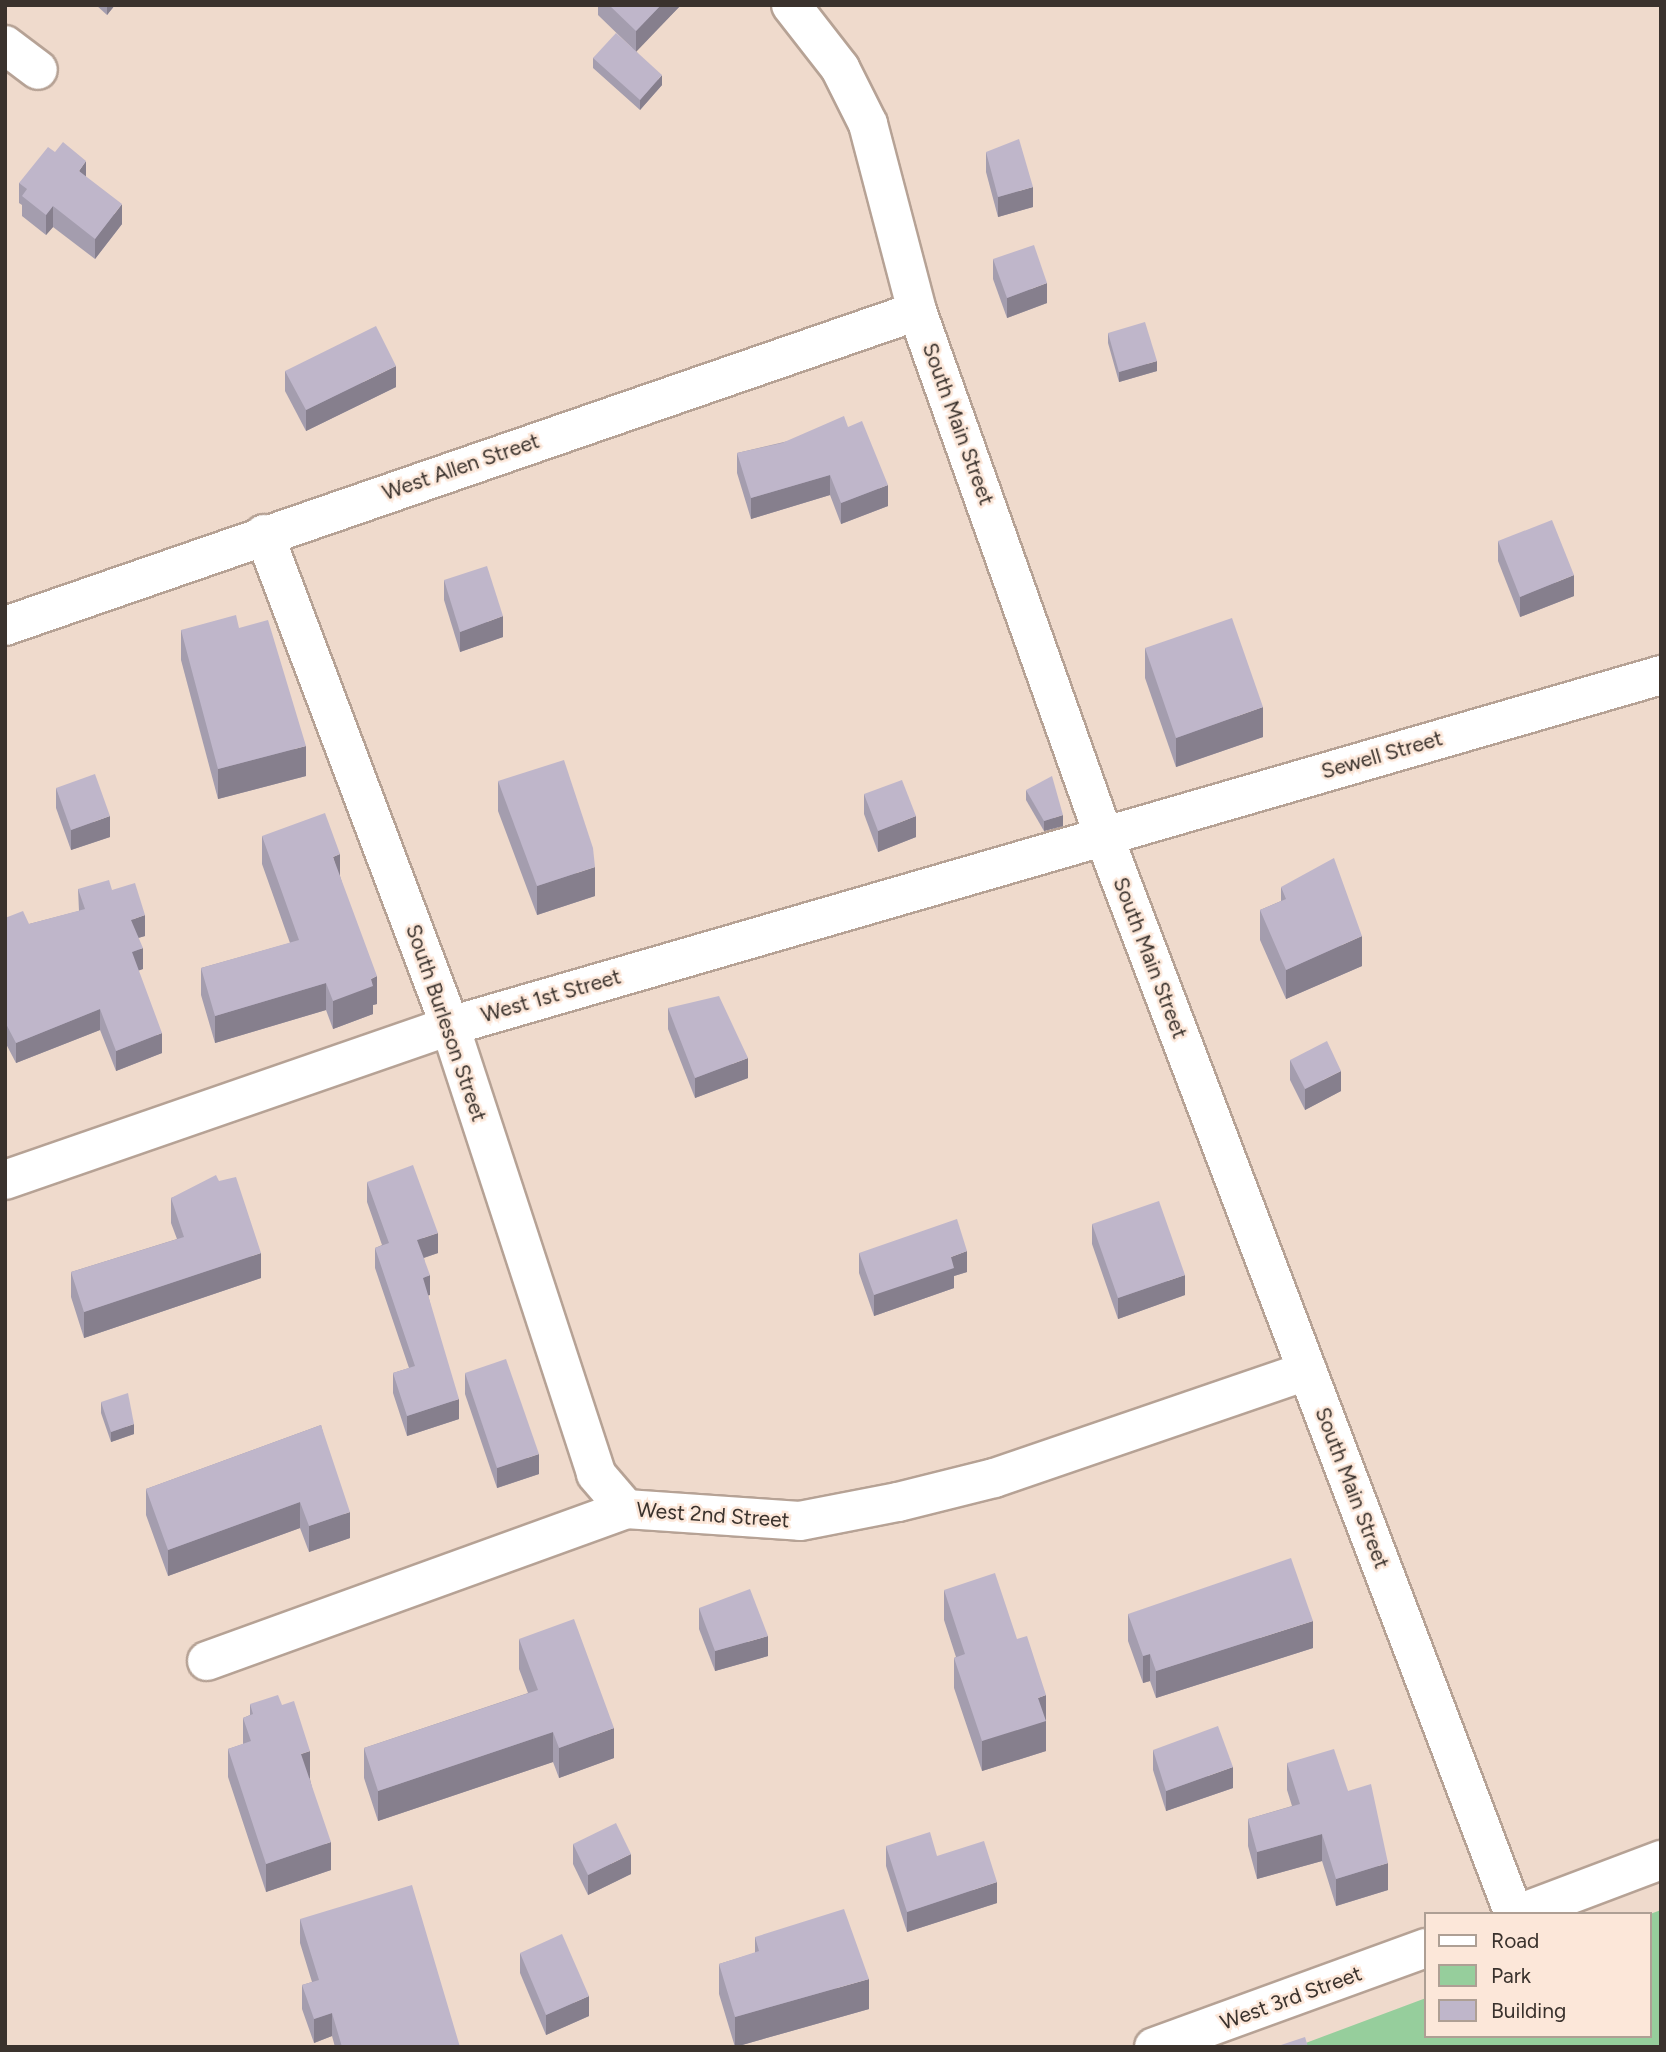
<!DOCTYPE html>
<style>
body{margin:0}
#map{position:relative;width:1666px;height:2052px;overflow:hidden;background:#efdacc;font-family:Figtree,sans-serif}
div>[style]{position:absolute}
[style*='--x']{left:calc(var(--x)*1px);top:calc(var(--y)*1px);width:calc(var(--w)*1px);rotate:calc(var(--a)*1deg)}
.green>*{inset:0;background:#96ce9c}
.roads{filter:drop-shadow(2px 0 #b6a295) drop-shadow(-2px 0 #b6a295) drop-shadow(0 2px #b6a295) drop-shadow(0 -2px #b6a295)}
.minor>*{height:38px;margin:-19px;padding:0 19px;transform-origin:19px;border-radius:19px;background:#fff}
.wall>*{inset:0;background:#a49dae}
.shaded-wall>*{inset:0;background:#867f8d}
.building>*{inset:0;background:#bfb6ca}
span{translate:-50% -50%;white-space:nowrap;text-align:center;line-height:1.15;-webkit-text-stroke:5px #fce7d9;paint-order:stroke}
.street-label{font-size:21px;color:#3a322d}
.frame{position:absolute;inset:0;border:7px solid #3a322d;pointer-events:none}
.legend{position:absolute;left:1424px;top:1912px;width:228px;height:126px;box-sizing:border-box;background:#fce7d9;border:2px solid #ae9f94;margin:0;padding:9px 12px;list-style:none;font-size:21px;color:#3a322d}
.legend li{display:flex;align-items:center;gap:14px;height:35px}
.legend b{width:35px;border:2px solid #ae9f94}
</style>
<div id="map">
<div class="green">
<i style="clip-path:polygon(1661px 1910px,1661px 2047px,1295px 2047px,1426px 1998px,1426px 2036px,1650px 2036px,1650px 1914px)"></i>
</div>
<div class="roads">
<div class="minor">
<i style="--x:791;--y:5;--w:80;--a:52.1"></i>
<i style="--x:840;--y:68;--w:63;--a:63.4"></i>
<i style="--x:868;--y:124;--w:193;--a:75.3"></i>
<i style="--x:917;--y:311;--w:555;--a:70.42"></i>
<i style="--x:1103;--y:834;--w:1156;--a:69.17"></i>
<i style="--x:5;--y:45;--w:41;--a:37.1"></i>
<i style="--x:264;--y:534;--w:526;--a:69.29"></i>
<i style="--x:450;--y:1026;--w:471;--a:71.9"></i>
<i style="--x:596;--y:1474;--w:46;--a:49.4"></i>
<i style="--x:5;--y:626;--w:965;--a:-19.05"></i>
<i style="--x:5;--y:1180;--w:471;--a:-19.1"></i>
<i style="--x:450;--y:1026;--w:1261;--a:-16.16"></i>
<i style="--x:207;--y:1661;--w:446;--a:-19.9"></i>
<i style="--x:626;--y:1509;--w:174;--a:3.9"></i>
<i style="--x:800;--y:1521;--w:100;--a:-11"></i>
<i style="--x:898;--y:1502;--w:99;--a:-14"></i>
<i style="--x:994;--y:1478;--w:331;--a:-18.9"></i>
<i style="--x:1518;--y:1914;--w:153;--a:-20.7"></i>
<i style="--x:1154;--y:2047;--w:289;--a:-20"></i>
</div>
</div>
<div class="wall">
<i style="clip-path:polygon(96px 5px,115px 5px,107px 15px)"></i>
<i style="clip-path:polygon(598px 5px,681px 5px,636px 51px,662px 85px,640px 110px,593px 68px,593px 58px,632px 48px,598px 15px)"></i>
<i style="clip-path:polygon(986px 152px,1033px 207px,998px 217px,986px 172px)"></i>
<i style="clip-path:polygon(86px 177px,122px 224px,95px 259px,53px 227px,46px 235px,22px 216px,22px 205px,19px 203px,19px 183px)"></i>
<i style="clip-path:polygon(993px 259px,1047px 303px,1007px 318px,993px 279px)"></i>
<i style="clip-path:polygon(1108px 333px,1157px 371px,1119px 382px,1108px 343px)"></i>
<i style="clip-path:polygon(285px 371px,396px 387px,306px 431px,285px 391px)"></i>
<i style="clip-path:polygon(848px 427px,888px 506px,841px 524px,830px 495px,751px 519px,737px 473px,737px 453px)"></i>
<i style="clip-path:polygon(1498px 541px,1574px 596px,1520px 617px,1498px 561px)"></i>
<i style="clip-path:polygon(444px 580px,503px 637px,460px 652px,444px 600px)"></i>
<i style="clip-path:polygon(239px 628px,306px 776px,218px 799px,181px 660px,181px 630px)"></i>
<i style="clip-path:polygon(1145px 648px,1263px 737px,1176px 767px,1145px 678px)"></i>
<i style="clip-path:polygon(498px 781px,595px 896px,537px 915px,498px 811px)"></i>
<i style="clip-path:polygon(56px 788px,110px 837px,71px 850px,56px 808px)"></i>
<i style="clip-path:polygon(1026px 790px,1063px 826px,1044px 831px,1026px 800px)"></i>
<i style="clip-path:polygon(864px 794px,916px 837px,878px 852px,864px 814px)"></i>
<i style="clip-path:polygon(262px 836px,340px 876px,377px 1004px,373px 1005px,373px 1014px,333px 1029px,326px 1010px,215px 1043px,201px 995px,201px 968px,290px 943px,262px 864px)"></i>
<i style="clip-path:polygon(1281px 887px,1362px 966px,1286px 999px,1260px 940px,1260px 910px,1281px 901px)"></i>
<i style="clip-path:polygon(78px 889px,112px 890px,145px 936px,138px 938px,143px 969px,138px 970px,162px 1053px,116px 1071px,100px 1030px,16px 1063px,5px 1042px,5px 918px,29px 924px,79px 911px)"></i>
<i style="clip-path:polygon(668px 1008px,748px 1078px,695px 1098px,668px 1029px)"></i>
<i style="clip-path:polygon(1290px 1060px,1341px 1091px,1305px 1110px,1290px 1080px)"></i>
<i style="clip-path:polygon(219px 1181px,261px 1278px,84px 1338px,71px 1297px,71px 1272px,177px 1239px,171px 1223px,171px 1198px)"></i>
<i style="clip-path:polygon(367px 1182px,438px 1253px,424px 1258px,430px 1295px,428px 1295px,459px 1419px,407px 1436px,393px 1393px,393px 1373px,409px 1368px,375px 1268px,375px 1248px,382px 1245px,367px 1202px)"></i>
<i style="clip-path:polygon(1092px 1224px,1185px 1295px,1118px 1319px,1092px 1244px)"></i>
<i style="clip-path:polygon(859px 1253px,967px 1272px,954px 1276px,954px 1288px,874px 1316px,859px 1273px)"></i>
<i style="clip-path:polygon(465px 1373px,539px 1474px,497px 1488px,465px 1394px)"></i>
<i style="clip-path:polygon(101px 1402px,134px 1434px,111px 1442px,101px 1413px)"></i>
<i style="clip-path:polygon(321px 1425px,350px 1538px,309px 1552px,300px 1528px,168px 1576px,146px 1515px,146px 1489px)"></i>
<i style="clip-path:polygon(944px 1590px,1046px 1724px,1046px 1751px,982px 1771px,954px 1688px,954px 1658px,956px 1657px,944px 1620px)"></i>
<i style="clip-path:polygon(699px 1608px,768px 1656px,715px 1671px,699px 1629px)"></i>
<i style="clip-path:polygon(1128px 1614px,1313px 1648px,1156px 1698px,1150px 1681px,1143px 1683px,1128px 1641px)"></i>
<i style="clip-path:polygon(519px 1639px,614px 1758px,559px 1778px,553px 1762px,378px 1821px,364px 1778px,364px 1748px,528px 1693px,519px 1669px)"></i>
<i style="clip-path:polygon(250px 1704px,310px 1778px,310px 1779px,331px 1870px,266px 1892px,228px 1777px,228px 1749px,243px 1744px,243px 1718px,250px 1715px)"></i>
<i style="clip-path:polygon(1153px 1750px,1233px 1788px,1166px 1811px,1153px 1770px)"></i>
<i style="clip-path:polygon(1287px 1763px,1348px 1791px,1388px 1890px,1336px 1906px,1322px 1861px,1257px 1879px,1248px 1846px,1248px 1819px,1292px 1806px,1287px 1790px)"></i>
<i style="clip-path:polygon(573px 1844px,631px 1874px,588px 1895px,573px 1864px)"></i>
<i style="clip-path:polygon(886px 1846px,997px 1903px,907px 1932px,886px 1866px)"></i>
<i style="clip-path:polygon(300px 1919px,460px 2047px,335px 2047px,332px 2036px,314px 2043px,302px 2009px,302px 1985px,312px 1982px,300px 1943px)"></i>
<i style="clip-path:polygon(755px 1937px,869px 2009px,735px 2047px,719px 1994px,719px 1964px,755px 1953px)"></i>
<i style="clip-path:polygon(520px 1953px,589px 2016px,546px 2035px,520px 1973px)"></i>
</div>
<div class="shaded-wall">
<i style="clip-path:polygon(107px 5px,115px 5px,107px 15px)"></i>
<i style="clip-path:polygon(661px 5px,681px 5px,636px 52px,636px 31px)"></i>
<i style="clip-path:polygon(662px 75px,662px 85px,640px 110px,640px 100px)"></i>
<i style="clip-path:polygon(86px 161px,86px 181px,79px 171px)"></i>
<i style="clip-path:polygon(1033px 187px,1033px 207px,998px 217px,998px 197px)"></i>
<i style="clip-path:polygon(122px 204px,122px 224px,95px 259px,95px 239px)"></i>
<i style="clip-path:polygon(53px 206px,53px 227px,46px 235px,46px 215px)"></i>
<i style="clip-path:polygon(1047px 283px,1047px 303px,1007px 318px,1007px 298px)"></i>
<i style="clip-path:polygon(1157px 361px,1157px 371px,1119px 382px,1119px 372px)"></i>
<i style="clip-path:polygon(396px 366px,396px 387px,306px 431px,306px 410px)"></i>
<i style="clip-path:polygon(830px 475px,830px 495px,751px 519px,751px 498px)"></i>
<i style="clip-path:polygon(888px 485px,888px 506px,841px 524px,841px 503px)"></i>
<i style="clip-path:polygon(1574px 575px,1574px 596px,1520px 617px,1520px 597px)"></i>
<i style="clip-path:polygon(503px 616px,503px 637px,460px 652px,460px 632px)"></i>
<i style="clip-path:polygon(1263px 707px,1263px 737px,1176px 767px,1176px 738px)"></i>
<i style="clip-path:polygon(306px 746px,306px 776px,218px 799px,218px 769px)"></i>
<i style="clip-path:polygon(1063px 815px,1063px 826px,1044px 831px,1044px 821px)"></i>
<i style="clip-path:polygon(110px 816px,110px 837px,71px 850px,71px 830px)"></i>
<i style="clip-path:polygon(916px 816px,916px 837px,878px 852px,878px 831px)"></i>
<i style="clip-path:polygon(340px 854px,340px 882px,333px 857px)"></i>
<i style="clip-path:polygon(595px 867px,595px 896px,537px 915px,537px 886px)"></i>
<i style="clip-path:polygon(145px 915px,145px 936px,131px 940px,131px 920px)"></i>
<i style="clip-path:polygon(1362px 936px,1362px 966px,1286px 999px,1286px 970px)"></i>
<i style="clip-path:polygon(143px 948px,143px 969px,132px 973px,132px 952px)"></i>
<i style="clip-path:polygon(377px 976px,377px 1004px,373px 1005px,373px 1014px,333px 1029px,333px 1001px,371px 979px)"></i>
<i style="clip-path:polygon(326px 983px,326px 1010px,215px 1043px,215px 1016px)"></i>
<i style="clip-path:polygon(100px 1009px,100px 1030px,16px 1063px,16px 1043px)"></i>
<i style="clip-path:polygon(162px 1033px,162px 1053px,116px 1071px,116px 1051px)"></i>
<i style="clip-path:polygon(748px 1058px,748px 1078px,695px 1098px,695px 1078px)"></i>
<i style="clip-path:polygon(1341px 1071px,1341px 1091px,1305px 1110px,1305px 1089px)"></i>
<i style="clip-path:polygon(438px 1233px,438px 1253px,417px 1260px,417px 1240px)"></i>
<i style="clip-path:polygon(967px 1251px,967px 1272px,954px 1276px,954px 1288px,874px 1316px,874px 1295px,951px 1257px)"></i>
<i style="clip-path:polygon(261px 1253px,261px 1278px,84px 1338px,84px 1312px)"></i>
<i style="clip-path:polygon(430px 1275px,430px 1295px,423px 1297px,423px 1278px)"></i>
<i style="clip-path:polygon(1185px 1275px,1185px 1295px,1118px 1319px,1118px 1298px)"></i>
<i style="clip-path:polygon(459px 1399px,459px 1419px,407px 1436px,407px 1416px)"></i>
<i style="clip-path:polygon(134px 1424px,134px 1434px,111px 1442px,111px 1432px)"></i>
<i style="clip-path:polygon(539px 1454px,539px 1474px,497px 1488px,497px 1468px)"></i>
<i style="clip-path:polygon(300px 1502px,300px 1528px,168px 1576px,168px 1550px)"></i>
<i style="clip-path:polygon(350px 1512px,350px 1538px,309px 1552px,309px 1526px)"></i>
<i style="clip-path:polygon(1313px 1621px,1313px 1648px,1156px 1698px,1156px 1671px)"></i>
<i style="clip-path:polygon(768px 1636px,768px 1656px,715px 1671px,715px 1651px)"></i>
<i style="clip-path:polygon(1150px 1654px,1150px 1681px,1143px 1683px,1143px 1656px)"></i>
<i style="clip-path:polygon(1046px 1695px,1046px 1751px,982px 1771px,982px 1741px,1038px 1698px)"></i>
<i style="clip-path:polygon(614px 1728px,614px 1758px,559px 1778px,559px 1748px)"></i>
<i style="clip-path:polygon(553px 1732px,553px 1762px,378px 1821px,378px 1791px)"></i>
<i style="clip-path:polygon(310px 1751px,310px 1778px,301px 1781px,301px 1754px)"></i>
<i style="clip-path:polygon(1233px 1767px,1233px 1788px,1166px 1811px,1166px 1791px)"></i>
<i style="clip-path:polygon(1322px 1834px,1322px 1861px,1257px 1879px,1257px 1852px)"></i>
<i style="clip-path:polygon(331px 1842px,331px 1870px,266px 1892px,266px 1864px)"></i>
<i style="clip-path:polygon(631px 1854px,631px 1874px,588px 1895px,588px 1875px)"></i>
<i style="clip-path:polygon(1388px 1863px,1388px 1890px,1336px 1906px,1336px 1879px)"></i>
<i style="clip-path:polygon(997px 1882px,997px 1903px,907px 1932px,907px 1912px)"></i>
<i style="clip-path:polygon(869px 1979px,869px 2009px,735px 2047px,735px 2017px)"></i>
<i style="clip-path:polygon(589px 1996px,589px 2016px,546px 2035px,546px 2015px)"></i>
<i style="clip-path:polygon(332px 2013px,332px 2036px,314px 2043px,314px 2019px)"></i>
</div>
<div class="building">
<i style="clip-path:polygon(609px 5px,661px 5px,636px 31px)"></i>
<i style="clip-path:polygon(616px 33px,662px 75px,640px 100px,593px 58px)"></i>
<i style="clip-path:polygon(1019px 139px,1033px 187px,998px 197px,986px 152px)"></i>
<i style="clip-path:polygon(63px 142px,86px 161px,79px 171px,122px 204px,95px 239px,53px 206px,46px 215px,22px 196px,27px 189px,19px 183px,48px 147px,55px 152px)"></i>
<i style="clip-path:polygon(1034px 245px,1047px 283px,1007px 298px,993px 259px)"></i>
<i style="clip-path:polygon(1145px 322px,1157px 361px,1119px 372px,1108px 333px)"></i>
<i style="clip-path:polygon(376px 326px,396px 366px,306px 410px,285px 371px)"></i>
<i style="clip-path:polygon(844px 416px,848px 427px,862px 421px,888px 485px,841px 503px,830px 475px,751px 498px,737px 453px,782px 443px)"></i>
<i style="clip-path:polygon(1552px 520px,1574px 575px,1520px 597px,1498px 541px)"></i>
<i style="clip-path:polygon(487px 566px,503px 616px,460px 632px,444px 580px)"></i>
<i style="clip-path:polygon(236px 615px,239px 628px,268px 620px,306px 746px,218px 769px,181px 630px)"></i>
<i style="clip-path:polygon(1232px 618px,1263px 707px,1176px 738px,1145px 648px)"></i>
<i style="clip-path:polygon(564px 760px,593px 848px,595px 867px,537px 886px,498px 781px)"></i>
<i style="clip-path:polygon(95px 774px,110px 816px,71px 830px,56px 788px)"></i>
<i style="clip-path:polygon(1052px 776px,1063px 815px,1044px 821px,1026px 790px)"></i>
<i style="clip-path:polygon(902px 780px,916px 816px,878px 831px,864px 794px)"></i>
<i style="clip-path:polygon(325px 813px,340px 854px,333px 857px,377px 976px,371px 979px,373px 986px,333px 1001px,326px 983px,215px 1016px,201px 968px,299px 940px,262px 836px)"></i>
<i style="clip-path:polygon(1334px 858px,1362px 936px,1286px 970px,1260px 910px,1286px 899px,1281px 887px)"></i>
<i style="clip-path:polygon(109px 880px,112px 890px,135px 883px,145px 915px,131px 920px,143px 948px,132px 952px,162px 1033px,116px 1051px,100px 1009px,16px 1043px,5px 1022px,5px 918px,23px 911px,29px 924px,85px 909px,78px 889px)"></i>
<i style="clip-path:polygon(719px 996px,748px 1058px,695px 1078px,668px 1008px)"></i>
<i style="clip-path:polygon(1327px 1041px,1341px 1071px,1305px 1089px,1290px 1060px)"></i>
<i style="clip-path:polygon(413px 1165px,438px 1233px,417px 1240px,430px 1275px,423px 1278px,459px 1399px,407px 1416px,393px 1373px,415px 1366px,375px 1248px,389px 1243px,367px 1182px)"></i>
<i style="clip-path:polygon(216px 1175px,219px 1181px,236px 1177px,261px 1253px,84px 1312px,71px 1272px,184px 1237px,171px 1198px)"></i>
<i style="clip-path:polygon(1159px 1201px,1185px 1275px,1118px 1298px,1092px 1224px)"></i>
<i style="clip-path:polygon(957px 1219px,967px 1251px,951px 1257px,954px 1268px,874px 1295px,859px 1253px)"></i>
<i style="clip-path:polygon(506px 1359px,539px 1454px,497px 1468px,465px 1373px)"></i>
<i style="clip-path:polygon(128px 1393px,134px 1424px,111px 1432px,101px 1402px)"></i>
<i style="clip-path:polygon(321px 1425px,350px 1512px,309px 1526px,300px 1502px,168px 1550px,146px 1489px)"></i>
<i style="clip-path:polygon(1291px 1558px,1313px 1621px,1156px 1671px,1150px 1654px,1143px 1656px,1128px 1614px)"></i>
<i style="clip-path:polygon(995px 1573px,1017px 1639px,1027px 1636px,1046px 1695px,1038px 1698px,1046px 1721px,982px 1741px,954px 1658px,965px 1654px,944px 1590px)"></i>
<i style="clip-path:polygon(750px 1589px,768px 1636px,715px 1651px,699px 1608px)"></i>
<i style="clip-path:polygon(574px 1619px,614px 1728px,559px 1748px,553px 1732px,378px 1791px,364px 1748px,538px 1690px,519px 1639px)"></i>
<i style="clip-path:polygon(278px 1695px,282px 1705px,294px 1701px,310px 1751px,301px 1754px,331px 1842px,266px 1864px,228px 1749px,251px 1741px,243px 1718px,253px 1714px,250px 1704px)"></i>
<i style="clip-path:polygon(1218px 1726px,1233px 1767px,1166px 1791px,1153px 1750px)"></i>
<i style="clip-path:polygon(1334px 1749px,1348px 1791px,1371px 1784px,1388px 1863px,1336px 1879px,1322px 1834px,1257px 1852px,1248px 1819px,1300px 1804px,1287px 1763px)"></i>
<i style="clip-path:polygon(616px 1823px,631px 1854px,588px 1875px,573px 1844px)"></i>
<i style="clip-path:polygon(930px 1832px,937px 1856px,984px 1841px,997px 1882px,907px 1912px,886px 1846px)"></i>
<i style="clip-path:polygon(412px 1885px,460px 2047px,342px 2047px,332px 2013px,314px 2019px,302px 1985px,319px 1980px,300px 1919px)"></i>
<i style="clip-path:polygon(844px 1909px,869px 1979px,735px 2017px,719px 1964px,759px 1951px,755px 1937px)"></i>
<i style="clip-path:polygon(562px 1934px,589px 1996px,546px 2015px,520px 1953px)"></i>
<i style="clip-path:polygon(1305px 2037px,1308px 2047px,1275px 2047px)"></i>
</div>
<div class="street-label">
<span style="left:958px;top:424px;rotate:70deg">South Main Street</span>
<span style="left:461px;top:467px;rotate:-19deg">West Allen Street</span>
<span style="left:1382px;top:755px;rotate:-16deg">Sewell Street</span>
<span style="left:1150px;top:958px;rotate:69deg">South Main Street</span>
<span style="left:551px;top:996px;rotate:-16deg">West 1st Street</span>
<span style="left:446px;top:1023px;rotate:71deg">South Burleson Street</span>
<span style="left:1352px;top:1488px;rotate:69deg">South Main Street</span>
<span style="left:713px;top:1515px;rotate:4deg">West 2nd Street</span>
<span style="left:1291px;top:1998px;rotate:-20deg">West 3rd Street</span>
</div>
<div class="frame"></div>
<ul class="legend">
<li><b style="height:9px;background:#fff"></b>Road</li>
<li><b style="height:19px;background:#96ce9c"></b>Park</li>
<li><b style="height:19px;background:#bfb6ca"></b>Building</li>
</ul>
</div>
